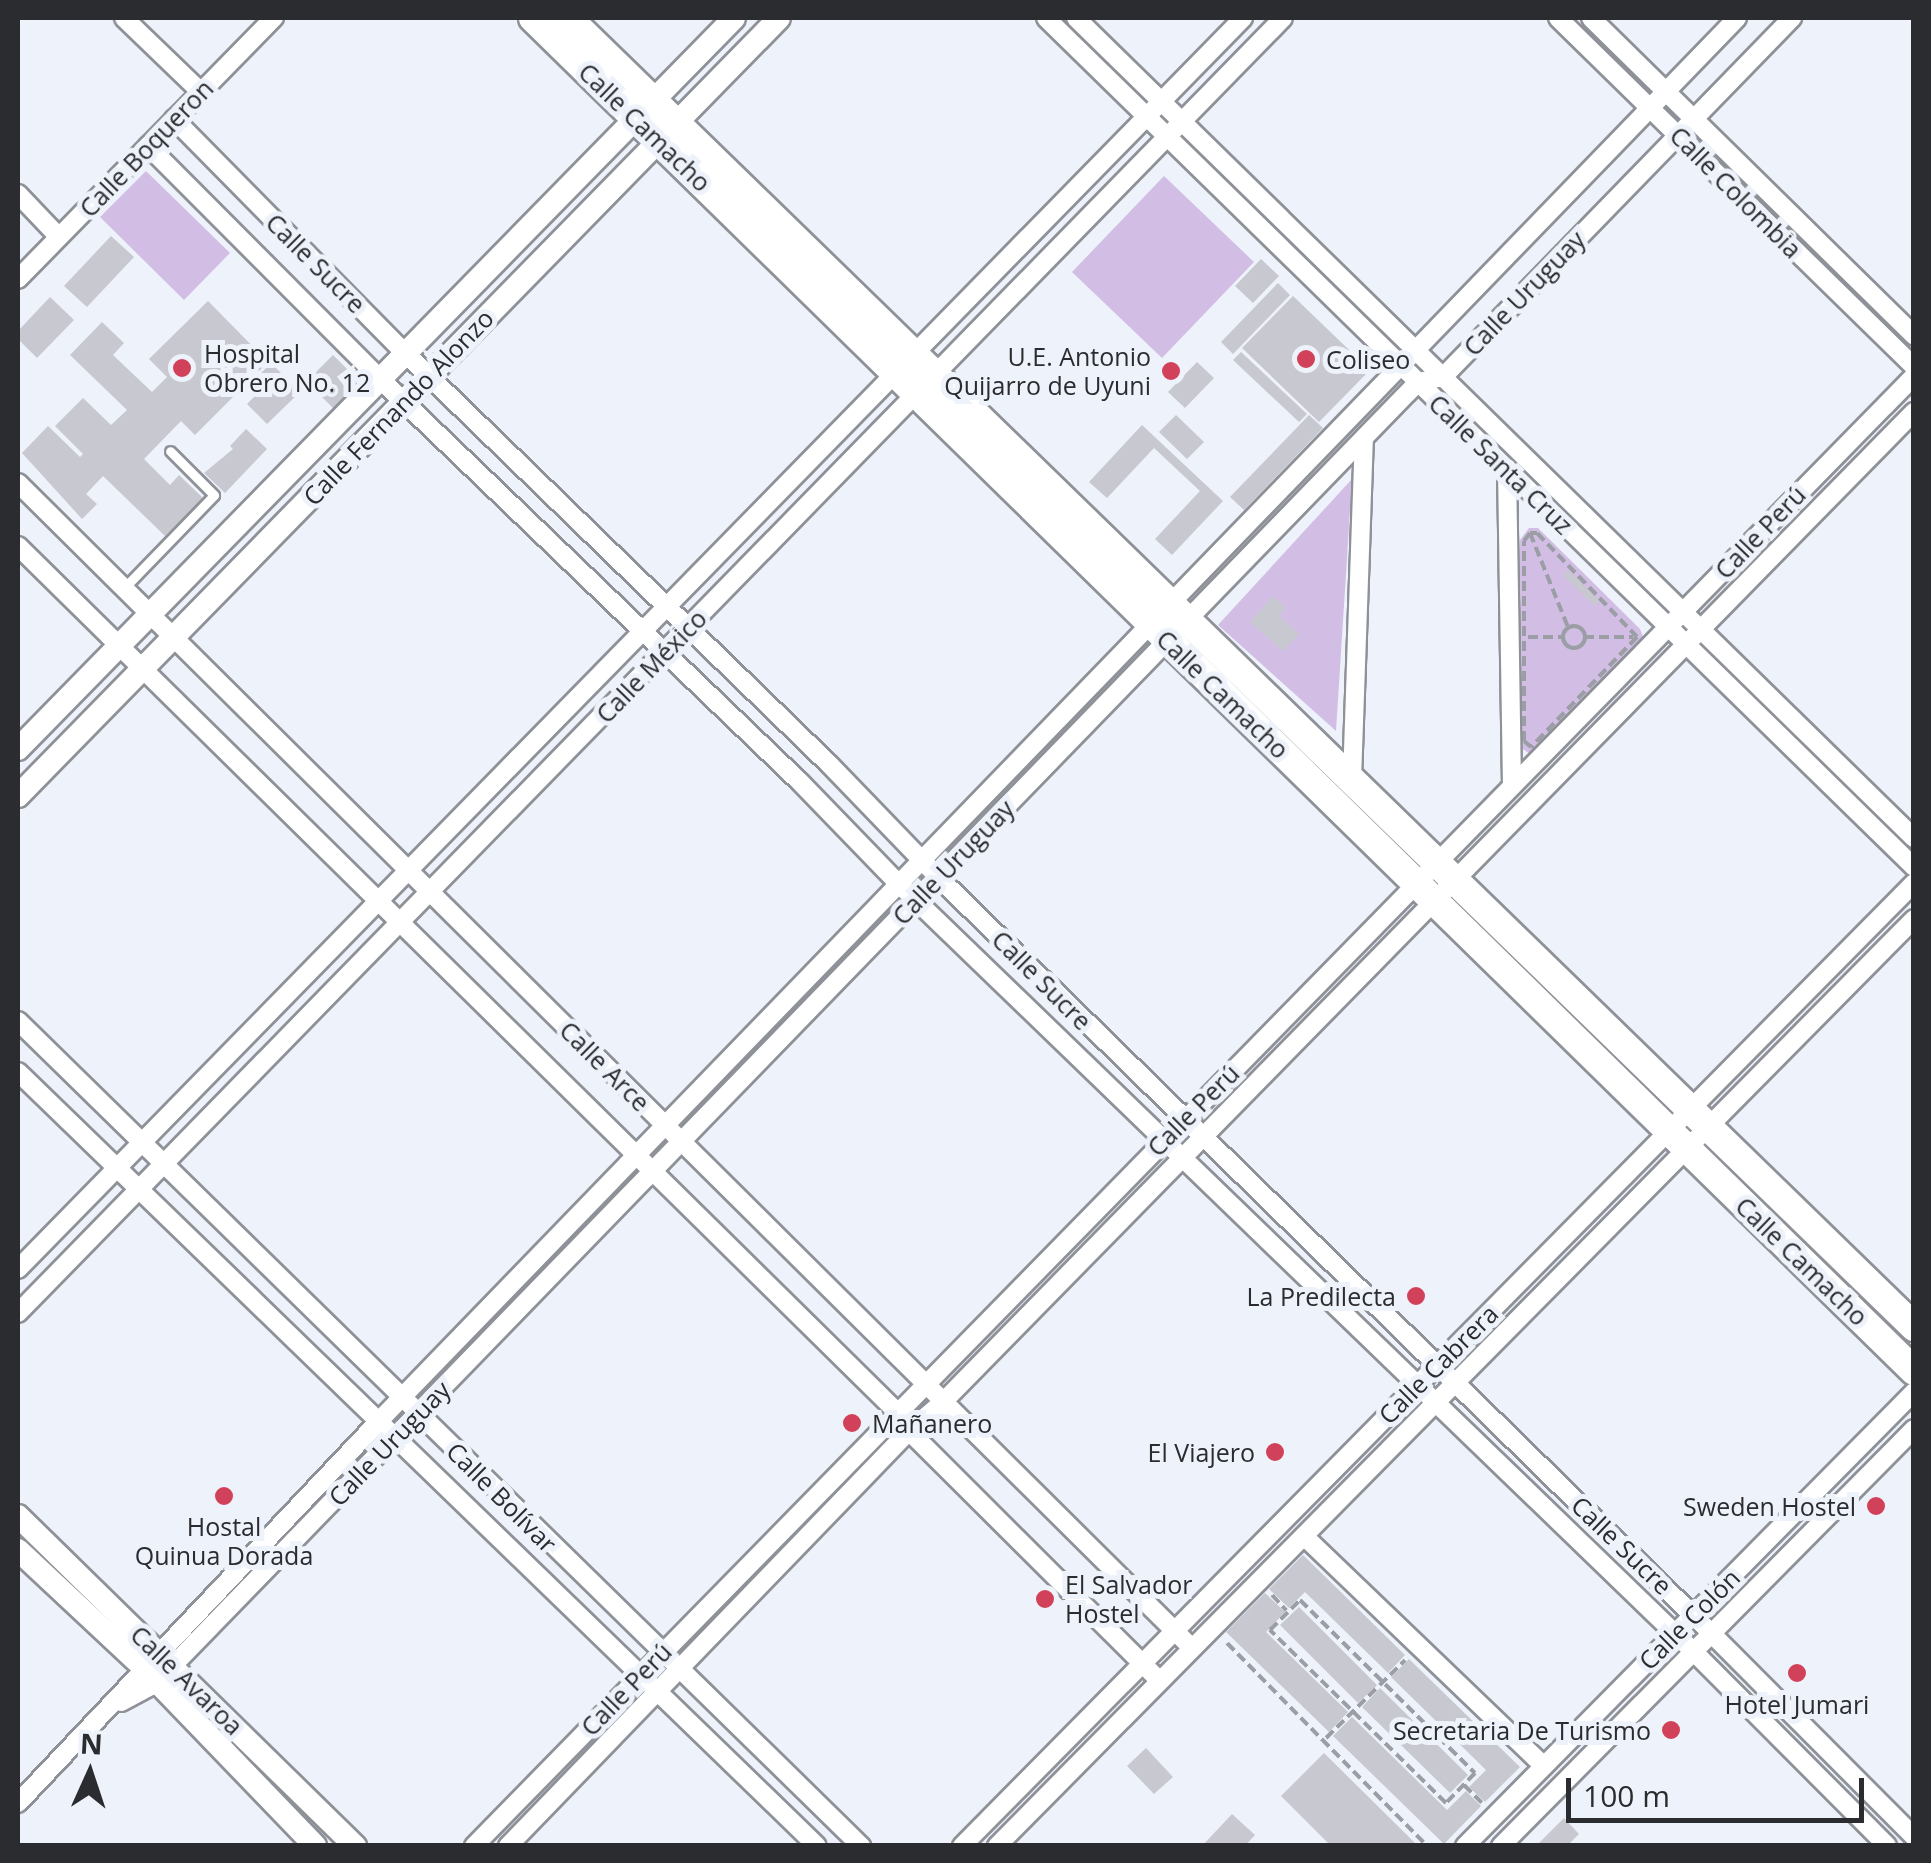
<!DOCTYPE html>
<meta charset="utf-8">
<style>
body{margin:0}
#map{position:relative;width:1931px;height:1863px;overflow:hidden;background:#eef2fa;font-family:"Open Sans",sans-serif}
div>[style]{position:absolute}
[style*='--x']{left:calc(var(--x)*1px);top:calc(var(--y)*1px);width:calc(var(--w)*1px);rotate:calc(var(--a)*1deg)}
.green>*{inset:0;background:#d2bde5}
.building>*{inset:0;background:#c8c8d0}
.path>*{height:4px;margin-top:-2px;transform-origin:0;background:repeating-linear-gradient(90deg,#9b9ea4 0 10px,transparent 0 15px)}
.path>.ring{margin:-2px;padding:0;box-sizing:content-box;background:none;border:4px solid #9b9ea4;border-radius:50%}
.roads{filter:drop-shadow(2px 0 #8e9298) drop-shadow(-2px 0 #8e9298) drop-shadow(0 2px #8e9298) drop-shadow(0 -2px #8e9298)}
.service>*{height:9px;margin:-4.5px;padding:0 4.5px;transform-origin:4.5px;border-radius:4.5px;background:#fff}
.minor>*{height:18px;margin:-9px;padding:0 9px;transform-origin:9px;border-radius:9px;background:#fff}
.secondary>*{height:22px;margin:-11px;padding:0 11px;transform-origin:11px;border-radius:11px;background:#fff}
.trunk>*{height:28px;margin:-14px;padding:0 14px;transform-origin:14px;border-radius:14px;background:#fff}
.dots>*{width:28px;height:28px;translate:-50% -50%;box-sizing:border-box;border:5px solid #eef2fa;border-radius:50%}
span{translate:-50% -50%;white-space:nowrap;text-align:center;line-height:1.15;-webkit-text-stroke:10px #eef2fa;paint-order:stroke}
.street-label{font-size:25px;color:#2b2c2f}
.poi-label{font-size:25px;color:#2b2c2f}
.left{translate:0 -50%;text-align:left}
.right{translate:-100% -50%;text-align:right}
.frame{position:absolute;inset:0;border:20px solid #2b2c2f;pointer-events:none}
.north{position:absolute;left:40px;top:1723px;width:100px;height:100px;-webkit-text-stroke:8px #eef2fa;paint-order:stroke;rotate:3deg;font-size:28px;font-weight:700;line-height:40px;text-align:center;color:#2b2c2f}
.north::after{content:'';display:block;margin:auto;width:35px;height:45px;background:#2b2c2f;clip-path:polygon(50% 0,100% 100%,50% 72%,0 100%)}
.scale{position:absolute;left:1566px;top:1778px;width:298px;height:45px;box-sizing:border-box;border:5px solid #2b2c2f;border-top:0;padding-left:12px;font-size:30px;line-height:35px;white-space:nowrap;color:#2b2c2f;-webkit-text-stroke:8px #eef2fa;paint-order:stroke}
</style>
<div id="map">
<div class="green">
<i style="clip-path:polygon(146px 171px,230px 253px,184px 300px,100px 217px)"></i>
<i style="clip-path:polygon(1164px 176px,1254px 262px,1162px 358px,1072px 272px)"></i>
<i style="clip-path:polygon(1352px 479px,1336px 731px,1218px 625px)"></i>
<i style="clip-path:polygon(1529px 528px,1538px 528px,1640px 629px,1643px 637px,1537px 753px,1530px 754px,1520px 747px,1520px 540px)"></i>
</div>
<div class="building">
<i style="clip-path:polygon(111px 236px,134px 257px,87px 307px,64px 286px)"></i>
<i style="clip-path:polygon(1261px 259px,1279px 276px,1253px 303px,1235px 286px)"></i>
<i style="clip-path:polygon(1278px 283px,1290px 295px,1233px 354px,1221px 342px)"></i>
<i style="clip-path:polygon(1293px 296px,1370px 370px,1319px 422px,1242px 348px)"></i>
<i style="clip-path:polygon(50px 297px,74px 320px,37px 358px,18px 339px,18px 331px)"></i>
<i style="clip-path:polygon(208px 301px,268px 362px,195px 435px,181px 421px,144px 459px,170px 485px,179px 475px,203px 498px,165px 536px,103px 476px,86px 494px,97px 504px,82px 519px,22px 453px,48px 426px,80px 457px,83px 454px,55px 426px,83px 398px,111px 425px,127px 410px,70px 355px,102px 322px,124px 343px,113px 355px,152px 392px,167px 377px,149px 359px)"></i>
<i style="clip-path:polygon(1241px 352px,1307px 414px,1299px 422px,1233px 360px)"></i>
<i style="clip-path:polygon(333px 355px,360px 382px,334px 409px,319px 394px,324px 389px,311px 377px)"></i>
<i style="clip-path:polygon(1197px 362px,1214px 378px,1185px 408px,1168px 392px)"></i>
<i style="clip-path:polygon(271px 363px,300px 392px,267px 424px,247px 404px,262px 389px,254px 380px)"></i>
<i style="clip-path:polygon(1176px 415px,1204px 442px,1187px 459px,1159px 432px)"></i>
<i style="clip-path:polygon(1309px 415px,1323px 428px,1244px 510px,1230px 497px)"></i>
<i style="clip-path:polygon(1142px 425px,1223px 501px,1172px 555px,1155px 539px,1200px 491px,1154px 448px,1107px 498px,1089px 482px)"></i>
<i style="clip-path:polygon(246px 429px,267px 449px,225px 493px,204px 473px,233px 449px,230px 446px)"></i>
<i style="clip-path:polygon(1568px 570px,1600px 601px,1595px 606px,1563px 575px)"></i>
<i style="clip-path:polygon(1273px 596px,1286px 608px,1279px 616px,1299px 634px,1283px 651px,1250px 622px)"></i>
<i style="clip-path:polygon(1303px 1555px,1405px 1655px,1388px 1673px,1305px 1592px,1289px 1608px,1269px 1589px)"></i>
<i style="clip-path:polygon(1265px 1593px,1285px 1612px,1266px 1632px,1348px 1712px,1329px 1732px,1226px 1632px)"></i>
<i style="clip-path:polygon(1299px 1607px,1377px 1685px,1358px 1703px,1280px 1625px)"></i>
<i style="clip-path:polygon(1409px 1659px,1520px 1767px,1485px 1802px,1469px 1787px,1486px 1770px,1391px 1677px)"></i>
<i style="clip-path:polygon(1380px 1688px,1468px 1775px,1450px 1793px,1362px 1707px)"></i>
<i style="clip-path:polygon(1352px 1717px,1447px 1810px,1466px 1791px,1481px 1806px,1444px 1844px,1333px 1736px)"></i>
<i style="clip-path:polygon(1146px 1748px,1173px 1777px,1154px 1794px,1127px 1766px)"></i>
<i style="clip-path:polygon(1324px 1753px,1408px 1836px,1418px 1846px,1331px 1846px,1281px 1796px)"></i>
<i style="clip-path:polygon(1232px 1814px,1255px 1835px,1245px 1846px,1202px 1846px)"></i>
<i style="clip-path:polygon(1564px 1818px,1579px 1834px,1567px 1846px,1536px 1846px)"></i>
</div>
<div class="path">
<i style="--x:1530;--y:533;--w:7;--a:0"></i>
<i style="--x:1537;--y:533;--w:144;--a:46.1"></i>
<i style="--x:1637;--y:637;--w:153;--a:133.9"></i>
<i style="--x:1531;--y:747;--w:9;--a:-139"></i>
<i style="--x:1524;--y:741;--w:200;--a:-90"></i>
<i style="--x:1524;--y:541;--w:10;--a:-53"></i>
<i style="--x:1530;--y:533;--w:101;--a:68"></i>
<i class="ring" style="left:1563px;top:626px;width:18px;height:18px"></i>
<i style="--x:1528;--y:637;--w:35;--a:0"></i>
<i style="--x:1584;--y:637;--w:49;--a:0"></i>
<i style="--x:1272;--y:1595;--w:21;--a:47"></i>
<i style="--x:1300;--y:1600;--w:246;--a:44.7"></i>
<i style="--x:1475;--y:1773;--w:42;--a:134"></i>
<i style="--x:1446;--y:1803;--w:247;--a:-135.5"></i>
<i style="--x:1270;--y:1630;--w:42;--a:-45"></i>
<i style="--x:1227;--y:1643;--w:285;--a:45.4"></i>
<i style="--x:1326;--y:1738;--w:111;--a:-44.6"></i>
<i style="--x:1464;--y:1785;--w:25;--a:45"></i>
</div>
<div class="roads">
<div class="service">
<i style="--x:124;--y:588;--w:129;--a:-45.9"></i>
<i style="--x:214;--y:495;--w:62;--a:-135"></i>
</div>
<div class="minor">
<i style="--x:124;--y:18;--w:107;--a:43.9"></i>
<i style="--x:1046;--y:18;--w:1214;--a:44.37"></i>
<i style="--x:1076;--y:18;--w:1172;--a:44.38"></i>
<i style="--x:1558;--y:18;--w:499;--a:44.4"></i>
<i style="--x:1591;--y:18;--w:453;--a:44.5"></i>
<i style="--x:174;--y:119;--w:329;--a:45.4"></i>
<i style="--x:405;--y:353;--w:591;--a:44.11"></i>
<i style="--x:829;--y:764;--w:157;--a:46"></i>
<i style="--x:938;--y:877;--w:1081;--a:44.36"></i>
<i style="--x:1711;--y:1633;--w:288;--a:45.1"></i>
<i style="--x:148;--y:146;--w:329;--a:45.1"></i>
<i style="--x:380;--y:379;--w:582;--a:43.82"></i>
<i style="--x:800;--y:782;--w:142;--a:45.9"></i>
<i style="--x:899;--y:884;--w:1104;--a:44.01"></i>
<i style="--x:1693;--y:1651;--w:275;--a:45.1"></i>
<i style="--x:18;--y:194;--w:59;--a:46.4"></i>
<i style="--x:18;--y:279;--w:366;--a:-45.6"></i>
<i style="--x:1507;--y:468;--w:316;--a:89.1"></i>
<i style="--x:18;--y:483;--w:1654;--a:44.78"></i>
<i style="--x:18;--y:546;--w:1233;--a:44.57"></i>
<i style="--x:896;--y:1411;--w:24;--a:57"></i>
<i style="--x:909;--y:1431;--w:354;--a:44.9"></i>
<i style="--x:1352;--y:779;--w:341;--a:-88"></i>
<i style="--x:18;--y:1021;--w:1180;--a:44.38"></i>
<i style="--x:18;--y:1072;--w:1112;--a:44.09"></i>
<i style="--x:18;--y:1269;--w:1751;--a:-45.6"></i>
<i style="--x:18;--y:1313;--w:1810;--a:-45.67"></i>
<i style="--x:1305;--y:1537;--w:331;--a:43.8"></i>
<i style="--x:121;--y:1702;--w:38;--a:-28"></i>
<i style="--x:155;--y:1684;--w:1814;--a:-45.87"></i>
<i style="--x:1418;--y:382;--w:25;--a:-11"></i>
<i style="--x:1443;--y:377;--w:501;--a:-45.81"></i>
<i style="--x:18;--y:1803;--w:524;--a:-46.62"></i>
<i style="--x:378;--y:1422;--w:1954;--a:-45.93"></i>
<i style="--x:474;--y:1846;--w:2058;--a:-45.59"></i>
<i style="--x:508;--y:1846;--w:577;--a:-45.98"></i>
<i style="--x:909;--y:1431;--w:45;--a:-40.5"></i>
<i style="--x:943;--y:1402;--w:1387;--a:-45.56"></i>
<i style="--x:962;--y:1846;--w:1354;--a:-45.33"></i>
<i style="--x:997;--y:1846;--w:1304;--a:-45.31"></i>
<i style="--x:1465;--y:1846;--w:639;--a:-45.32"></i>
<i style="--x:1501;--y:1846;--w:587;--a:-45.28"></i>
</div>
<div class="secondary">
<i style="--x:18;--y:749;--w:1023;--a:-45.59"></i>
<i style="--x:18;--y:796;--w:1088;--a:-45.63"></i>
<i style="--x:18;--y:1516;--w:472;--a:44.4"></i>
<i style="--x:18;--y:1550;--w:171;--a:43.1"></i>
<i style="--x:143;--y:1667;--w:248;--a:46.1"></i>
</div>
<div class="trunk">
<i style="--x:533;--y:18;--w:1933;--a:44.41"></i>
<i style="--x:568;--y:18;--w:1878;--a:44.2"></i>
</div>
</div>
<div class="dots">
<i style="left:1306px;top:359px;background:#d14159"></i>
<i style="left:182px;top:368px;background:#d14159"></i>
<i style="left:1171px;top:371px;background:#d14159"></i>
<i style="left:1416px;top:1296px;background:#d14159"></i>
<i style="left:852px;top:1423px;background:#d14159"></i>
<i style="left:1275px;top:1452px;background:#d14159"></i>
<i style="left:224px;top:1496px;background:#d14159"></i>
<i style="left:1876px;top:1506px;background:#d14159"></i>
<i style="left:1045px;top:1599px;background:#d14159"></i>
<i style="left:1797px;top:1673px;background:#d14159"></i>
<i style="left:1671px;top:1730px;background:#d14159"></i>
</div>
<div class="street-label">
<span style="left:645px;top:127px;rotate:44deg">Calle Camacho</span>
<span style="left:146px;top:148px;rotate:-46deg">Calle Boqueron</span>
<span style="left:1736px;top:192px;rotate:45deg">Calle Colombia</span>
<span style="left:316px;top:263px;rotate:45deg">Calle Sucre</span>
<span style="left:1524px;top:293px;rotate:-46deg">Calle Uruguay</span>
<span style="left:398px;top:407px;rotate:-46deg">Calle Fernando Alonzo</span>
<span style="left:1501px;top:464px;rotate:44deg">Calle Santa Cruz</span>
<span style="left:1760px;top:532px;rotate:-46deg">Calle Perú</span>
<span style="left:651px;top:666px;rotate:-46deg">Calle México</span>
<span style="left:1223px;top:694px;rotate:44deg">Calle Camacho</span>
<span style="left:953px;top:862px;rotate:-46deg">Calle Uruguay</span>
<span style="left:1042px;top:980px;rotate:45deg">Calle Sucre</span>
<span style="left:605px;top:1066px;rotate:45deg">Calle Arce</span>
<span style="left:1193px;top:1110px;rotate:-45deg">Calle Perú</span>
<span style="left:1802px;top:1261px;rotate:44deg">Calle Camacho</span>
<span style="left:1438px;top:1364px;rotate:-45deg">Calle Cabrera</span>
<span style="left:389px;top:1443px;rotate:-46deg">Calle Uruguay</span>
<span style="left:502px;top:1497px;rotate:45deg">Calle Bolívar</span>
<span style="left:1622px;top:1545px;rotate:44deg">Calle Sucre</span>
<span style="left:1689px;top:1619px;rotate:-45deg">Calle Colón</span>
<span style="left:187px;top:1680px;rotate:44deg">Calle Avaroa</span>
<span style="left:626px;top:1689px;rotate:-46deg">Calle Perú</span>
</div>
<div class="poi-label">
<span class="left" style="left:204px;top:368px">Hospital<br>Obrero No. 12</span>
<span class="right" style="left:1151px;top:371px">U.E. Antonio<br>Quijarro de Uyuni</span>
<span class="left" style="left:1326px;top:359px">Coliseo</span>
<span class="right" style="left:1396px;top:1296px">La Predilecta</span>
<span class="left" style="left:872px;top:1423px">Mañanero</span>
<span class="right" style="left:1255px;top:1452px">El Viajero</span>
<span class="right" style="left:1856px;top:1506px">Sweden Hostel</span>
<span style="left:224px;top:1541px">Hostal<br>Quinua Dorada</span>
<span class="left" style="left:1065px;top:1599px">El Salvador<br>Hostel</span>
<span style="left:1797px;top:1704px">Hotel Jumari</span>
<span class="right" style="left:1651px;top:1730px">Secretaria De Turismo</span>
</div>
<div class="frame"></div>
<div class="north">N</div>
<div class="scale">100 m</div>
</div>
